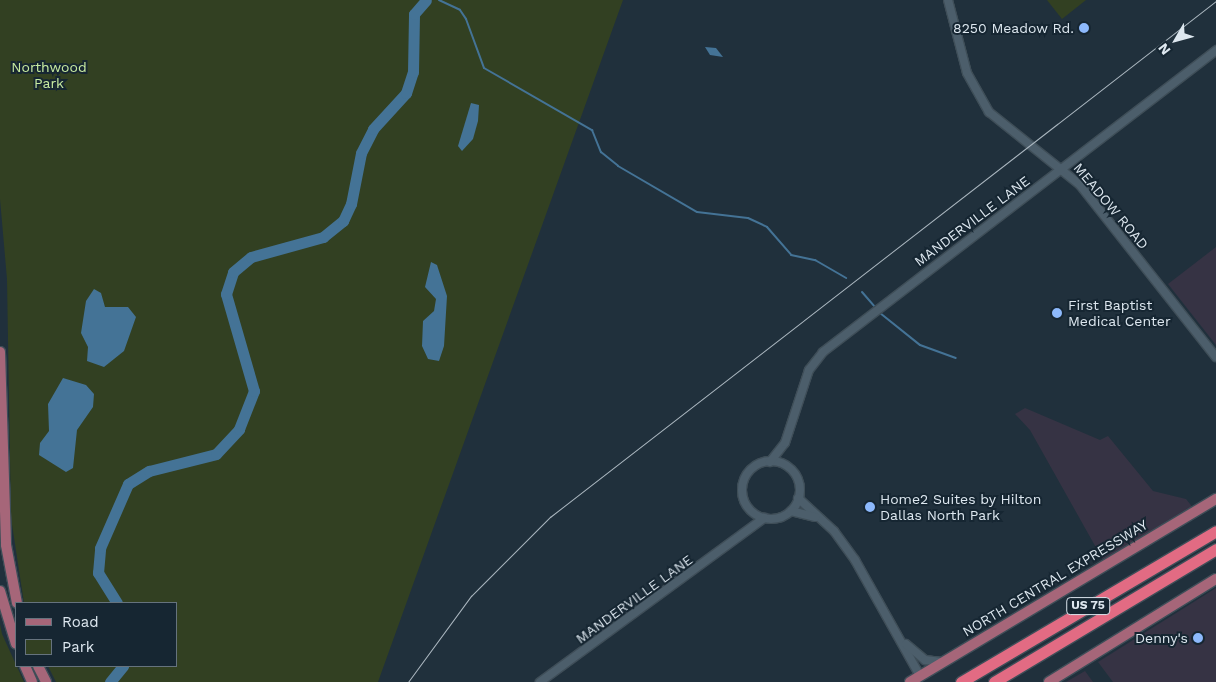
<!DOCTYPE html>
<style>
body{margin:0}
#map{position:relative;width:1216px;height:682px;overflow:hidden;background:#20303c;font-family:"Work Sans",sans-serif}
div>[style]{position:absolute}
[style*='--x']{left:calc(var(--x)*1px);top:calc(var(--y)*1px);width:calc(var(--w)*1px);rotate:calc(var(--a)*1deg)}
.commercial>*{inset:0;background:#363344}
.green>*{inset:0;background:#324022}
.water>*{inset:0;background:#447396}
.stream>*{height:2px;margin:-1px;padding:0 1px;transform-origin:1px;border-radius:1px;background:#447396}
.river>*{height:11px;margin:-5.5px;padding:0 5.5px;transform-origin:5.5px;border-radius:5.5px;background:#447396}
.roads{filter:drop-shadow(1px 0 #3f4e58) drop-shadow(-1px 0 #3f4e58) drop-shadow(0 1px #3f4e58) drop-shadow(0 -1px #3f4e58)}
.minor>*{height:8px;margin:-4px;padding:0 4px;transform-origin:4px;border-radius:4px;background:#4c5e6b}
.minor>.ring{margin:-4px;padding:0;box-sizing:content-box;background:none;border:8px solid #4c5e6b;border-radius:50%}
.major>*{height:10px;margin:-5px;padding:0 5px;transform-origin:5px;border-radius:5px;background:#a66679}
.highway>*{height:11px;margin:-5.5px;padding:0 5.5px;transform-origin:5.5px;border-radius:5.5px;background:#e26b83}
.tram>*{height:1px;margin:-0.5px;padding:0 0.5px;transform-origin:0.5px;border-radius:0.5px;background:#aab6bf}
.dots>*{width:14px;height:14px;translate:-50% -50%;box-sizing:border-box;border:2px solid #162632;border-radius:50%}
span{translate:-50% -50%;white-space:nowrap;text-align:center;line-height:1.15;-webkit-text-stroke:4px #162632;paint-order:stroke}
.shield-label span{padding:1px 4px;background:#162632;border:1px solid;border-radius:4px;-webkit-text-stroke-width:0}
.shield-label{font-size:12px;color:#dde7ef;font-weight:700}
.poi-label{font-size:14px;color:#dde7ef}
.right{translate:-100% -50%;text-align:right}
.left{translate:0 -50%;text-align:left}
.park-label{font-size:14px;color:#c8eba0}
.street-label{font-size:14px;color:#dde7ef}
.legend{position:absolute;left:15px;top:602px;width:162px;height:65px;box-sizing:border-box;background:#162632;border:1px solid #66737e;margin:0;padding:6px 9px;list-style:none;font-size:15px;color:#dde7ef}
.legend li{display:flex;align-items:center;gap:10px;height:25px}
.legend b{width:25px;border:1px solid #66737e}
.north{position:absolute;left:1151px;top:15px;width:50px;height:50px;-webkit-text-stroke:4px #162632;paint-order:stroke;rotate:232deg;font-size:14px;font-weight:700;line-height:20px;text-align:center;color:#dde7ef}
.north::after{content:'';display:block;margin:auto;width:18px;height:22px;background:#dde7ef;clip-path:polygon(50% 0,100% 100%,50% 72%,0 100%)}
</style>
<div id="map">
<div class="commercial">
<i style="clip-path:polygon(1216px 247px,1216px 345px,1168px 284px)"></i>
<i style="clip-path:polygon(1025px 408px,1100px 440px,1108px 436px,1153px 491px,1186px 499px,1194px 509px,1103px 560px,1030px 430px,1015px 414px)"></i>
<i style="clip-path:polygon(1216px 588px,1216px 682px,1113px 682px,1098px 662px)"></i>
<i style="clip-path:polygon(1085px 671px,1093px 682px,1066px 682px)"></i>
</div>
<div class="green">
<i style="clip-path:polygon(0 0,623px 0,378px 682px,56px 682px,48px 666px,176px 666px,176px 603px,24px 603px,11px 518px,7px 279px,0 199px)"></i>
<i style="clip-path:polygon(1047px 0,1086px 0,1062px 19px)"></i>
<i style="clip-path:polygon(0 624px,2px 634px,24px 682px,0 682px)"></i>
</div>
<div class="water">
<i style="clip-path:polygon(705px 47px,716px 48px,723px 57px,710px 55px)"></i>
<i style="clip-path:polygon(471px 103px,479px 105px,478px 121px,473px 139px,462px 151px,458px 146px)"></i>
<i style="clip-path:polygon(431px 262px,437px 265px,447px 296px,444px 346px,439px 361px,428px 359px,422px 346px,423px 321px,434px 311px,436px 299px,425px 287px)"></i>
<i style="clip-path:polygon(94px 289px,101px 293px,105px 307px,128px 307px,136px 317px,124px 351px,104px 367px,87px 361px,88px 347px,81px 333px,86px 301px)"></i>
<i style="clip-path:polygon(63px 378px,86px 385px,94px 394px,93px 407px,77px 430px,73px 468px,66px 472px,39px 455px,40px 443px,49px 431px,48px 404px)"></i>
</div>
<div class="stream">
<i style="--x:439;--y:0;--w:23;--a:25"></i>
<i style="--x:460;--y:10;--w:11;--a:56"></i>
<i style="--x:466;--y:19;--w:52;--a:69.8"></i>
<i style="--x:484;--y:68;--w:125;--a:29.9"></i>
<i style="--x:592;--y:130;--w:24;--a:68"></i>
<i style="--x:601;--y:152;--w:22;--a:39"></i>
<i style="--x:618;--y:166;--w:91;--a:30.2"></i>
<i style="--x:697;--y:212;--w:51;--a:6.7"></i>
<i style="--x:748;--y:218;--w:21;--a:25"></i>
<i style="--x:767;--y:227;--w:37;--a:49"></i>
<i style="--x:791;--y:255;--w:25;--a:12"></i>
<i style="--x:815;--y:260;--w:36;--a:30"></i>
<i style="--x:862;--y:292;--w:23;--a:49"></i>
<i style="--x:880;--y:313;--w:51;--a:38.7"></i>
<i style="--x:920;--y:345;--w:38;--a:20"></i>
</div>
<div class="river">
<i style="--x:117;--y:603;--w:36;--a:-122"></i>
<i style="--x:98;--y:573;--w:25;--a:-85"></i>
<i style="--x:100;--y:548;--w:70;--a:-66.4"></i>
<i style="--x:128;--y:484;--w:25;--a:-32"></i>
<i style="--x:149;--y:471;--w:69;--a:-14.2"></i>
<i style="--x:216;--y:454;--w:34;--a:-47"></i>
<i style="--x:239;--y:429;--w:41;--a:-68.5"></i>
<i style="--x:254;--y:391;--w:101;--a:-106.1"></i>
<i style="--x:226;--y:294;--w:23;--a:-72"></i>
<i style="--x:233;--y:272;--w:23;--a:-40"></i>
<i style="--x:251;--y:257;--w:75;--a:-15.5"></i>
<i style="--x:323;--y:237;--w:26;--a:-39"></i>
<i style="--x:343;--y:221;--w:19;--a:-65"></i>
<i style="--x:351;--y:204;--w:52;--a:-78.9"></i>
<i style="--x:361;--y:153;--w:27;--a:-63"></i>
<i style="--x:373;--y:129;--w:49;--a:-47.5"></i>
<i style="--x:406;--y:93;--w:22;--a:-72"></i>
<i style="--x:413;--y:72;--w:58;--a:-89"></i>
<i style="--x:414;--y:14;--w:18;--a:-49"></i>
<i style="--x:110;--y:682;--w:21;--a:-51"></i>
</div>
<div class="roads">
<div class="minor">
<i style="--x:948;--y:0;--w:75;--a:75.4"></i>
<i style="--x:967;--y:73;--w:45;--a:60.6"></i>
<i style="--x:989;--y:112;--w:117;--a:38.7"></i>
<i style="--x:1080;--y:185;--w:219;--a:51.7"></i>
<i class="ring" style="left:742px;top:461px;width:50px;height:50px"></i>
<i style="--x:770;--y:462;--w:24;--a:-52"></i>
<i style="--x:785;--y:443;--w:77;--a:-71.8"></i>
<i style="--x:809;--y:370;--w:23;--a:-52"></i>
<i style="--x:823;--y:352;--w:496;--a:-37.5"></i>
<i style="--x:798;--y:498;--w:49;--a:42.5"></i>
<i style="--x:834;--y:531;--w:36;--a:54"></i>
<i style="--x:855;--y:560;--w:133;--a:60.7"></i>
<i style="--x:791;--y:511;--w:25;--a:14"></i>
<i style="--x:906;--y:644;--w:25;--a:40"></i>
<i style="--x:925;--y:660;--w:17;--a:7"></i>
<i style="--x:540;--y:682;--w:278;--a:-36.2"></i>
</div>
<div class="major">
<i style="--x:0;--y:352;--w:193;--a:88.2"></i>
<i style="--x:6;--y:545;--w:59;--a:79.3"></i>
<i style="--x:0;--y:591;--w:55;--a:73.2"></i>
<i style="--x:25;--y:666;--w:17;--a:66"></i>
<i style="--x:38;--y:666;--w:18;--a:63"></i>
<i style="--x:910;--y:682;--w:357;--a:-30.9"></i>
<i style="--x:1049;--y:682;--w:196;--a:-31.7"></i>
</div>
<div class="highway">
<i style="--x:961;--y:682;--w:296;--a:-30.6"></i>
<i style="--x:994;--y:682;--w:259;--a:-30.9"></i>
</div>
</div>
<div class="tram">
<i style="--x:408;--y:682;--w:107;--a:-53.8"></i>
<i style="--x:471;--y:596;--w:112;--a:-45"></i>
<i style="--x:550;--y:517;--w:843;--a:-37.77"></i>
</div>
<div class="dots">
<i style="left:1084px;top:28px;background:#8db9fc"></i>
<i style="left:1057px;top:313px;background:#8db9fc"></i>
<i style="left:870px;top:507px;background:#8db9fc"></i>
<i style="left:1198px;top:638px;background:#8db9fc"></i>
</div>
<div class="shield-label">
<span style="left:1088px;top:606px">US 75</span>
</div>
<div class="poi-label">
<span class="right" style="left:1074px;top:28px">8250 Meadow Rd.</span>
<span class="left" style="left:1068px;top:313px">First Baptist<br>Medical Center</span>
<span class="left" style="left:880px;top:507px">Home2 Suites by Hilton<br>Dallas North Park</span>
<span class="right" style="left:1188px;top:638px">Denny's</span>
</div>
<div class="park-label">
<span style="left:49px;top:75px">Northwood<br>Park</span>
</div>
<div class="street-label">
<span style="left:1111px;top:206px;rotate:50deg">MEADOW ROAD</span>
<span style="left:972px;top:221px;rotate:-37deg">MANDERVILLE LANE</span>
<span style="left:1055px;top:578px;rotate:-31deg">NORTH CENTRAL EXPRESSWAY</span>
<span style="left:634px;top:599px;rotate:-36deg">MANDERVILLE LANE</span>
</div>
<ul class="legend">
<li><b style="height:6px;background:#a66679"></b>Road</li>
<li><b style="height:14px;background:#324022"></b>Park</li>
</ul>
<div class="north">N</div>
</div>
